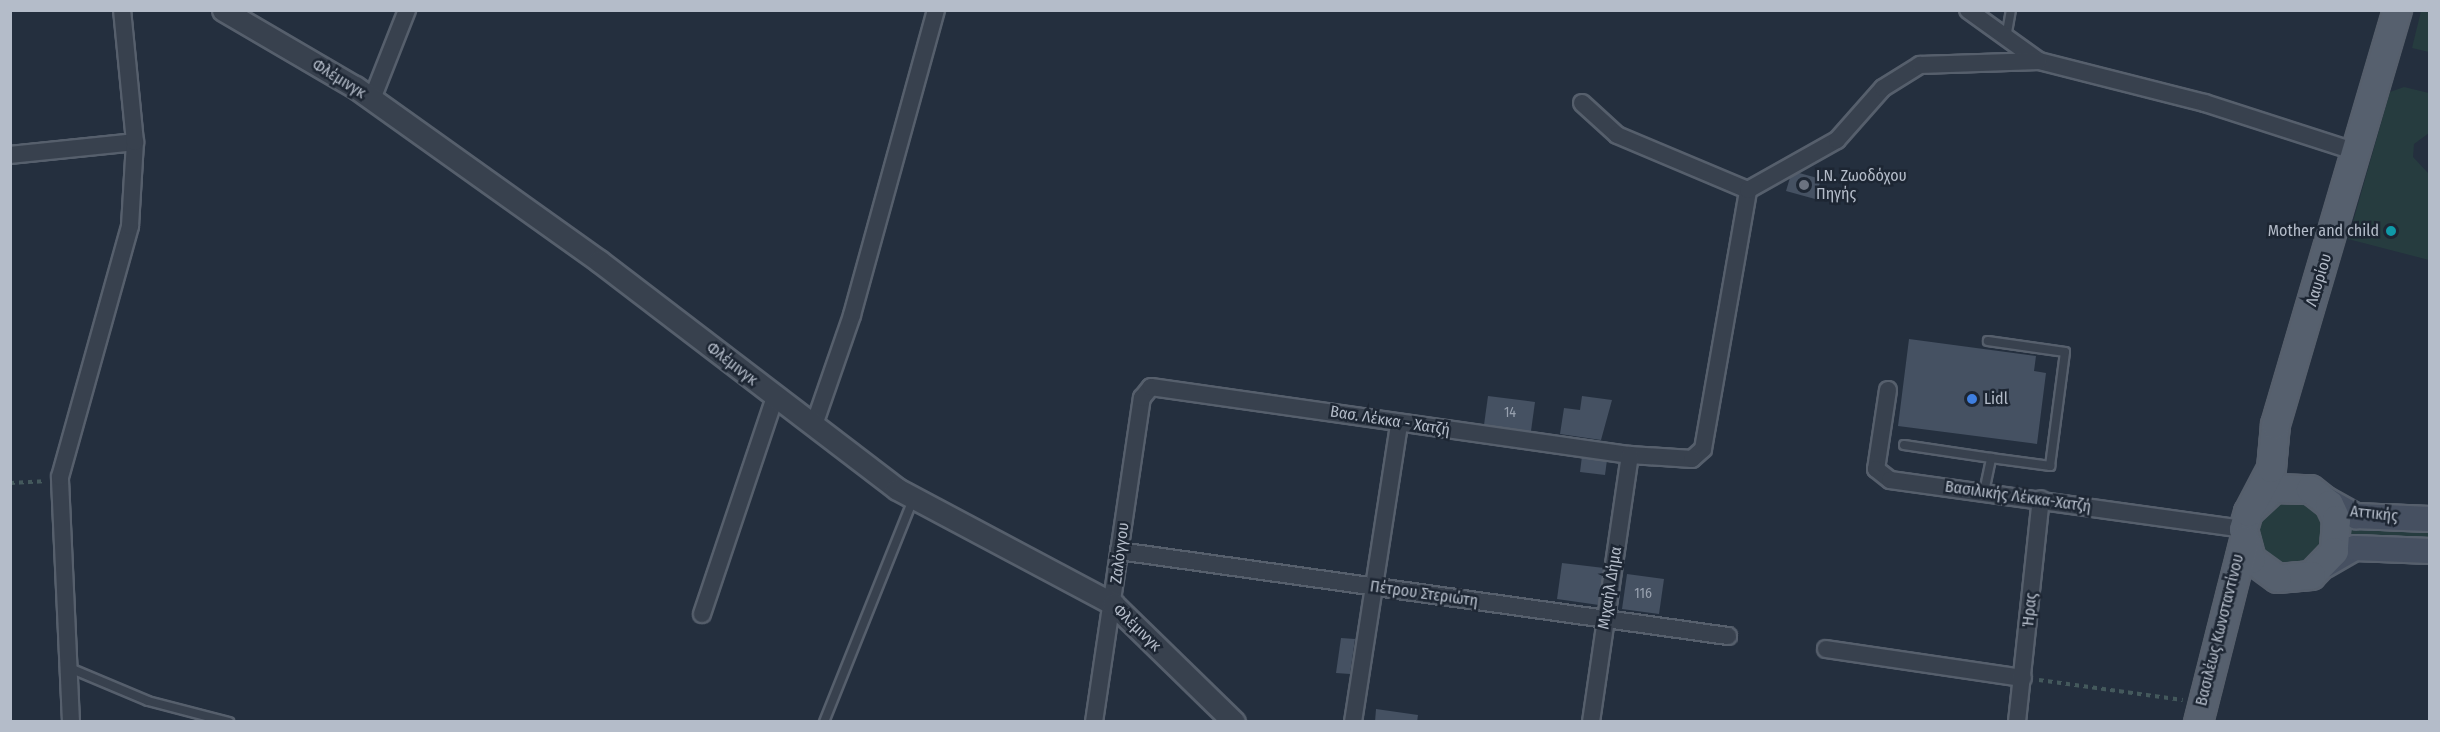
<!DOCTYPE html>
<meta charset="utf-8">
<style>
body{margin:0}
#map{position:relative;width:2440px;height:732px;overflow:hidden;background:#242f3e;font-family:"Fira Sans Condensed",sans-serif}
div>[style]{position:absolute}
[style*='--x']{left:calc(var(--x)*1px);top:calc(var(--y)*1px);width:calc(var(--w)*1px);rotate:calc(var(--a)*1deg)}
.green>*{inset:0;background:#263c3f}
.building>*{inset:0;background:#455162}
.path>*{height:4px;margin-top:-2px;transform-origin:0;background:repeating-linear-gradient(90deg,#44595c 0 4.5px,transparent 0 9px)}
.roads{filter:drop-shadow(2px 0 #565f6c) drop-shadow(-2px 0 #565f6c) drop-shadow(0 2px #565f6c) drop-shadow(0 -2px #565f6c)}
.service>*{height:8px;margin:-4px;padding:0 4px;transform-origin:4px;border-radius:4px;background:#38414e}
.minor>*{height:16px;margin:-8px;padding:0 8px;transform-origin:8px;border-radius:8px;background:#38414e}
.tertiary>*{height:21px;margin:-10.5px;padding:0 10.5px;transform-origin:10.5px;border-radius:10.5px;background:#38414e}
.secondary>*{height:24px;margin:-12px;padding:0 12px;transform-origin:12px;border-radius:12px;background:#465061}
.primary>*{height:27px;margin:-13.5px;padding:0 13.5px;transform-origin:13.5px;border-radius:13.5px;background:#56606e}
.dots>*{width:16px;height:16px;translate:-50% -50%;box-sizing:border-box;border:3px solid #1d2633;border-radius:50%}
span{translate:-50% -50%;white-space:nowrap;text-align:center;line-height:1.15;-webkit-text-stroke:5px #1d2633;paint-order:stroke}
.number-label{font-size:14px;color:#98a1af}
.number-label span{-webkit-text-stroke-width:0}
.street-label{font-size:16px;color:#b4bcc9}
.poi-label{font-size:16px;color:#b4bcc9}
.left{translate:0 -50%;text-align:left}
.right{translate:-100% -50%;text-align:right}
.frame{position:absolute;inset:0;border:12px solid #b4bcc9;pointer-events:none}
</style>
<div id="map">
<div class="green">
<i style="clip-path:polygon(2421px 11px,2429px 11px,2429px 52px,2412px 48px)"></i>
<i style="clip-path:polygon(2404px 87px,2429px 93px,2429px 133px,2414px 144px,2413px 157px,2429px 174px,2429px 260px,2348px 239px,2390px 92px)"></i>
<i style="clip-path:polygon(2291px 493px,2324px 511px,2325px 549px,2293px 570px,2260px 555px,2253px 520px)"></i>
<i style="clip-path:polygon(2350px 526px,2429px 531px,2429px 544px,2353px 538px,2348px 534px)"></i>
</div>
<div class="building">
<i style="clip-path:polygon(1792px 171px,1821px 179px,1815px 199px,1786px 191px)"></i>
<i style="clip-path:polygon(1909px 339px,2036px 356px,2034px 371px,2046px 373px,2037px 444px,1898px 426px)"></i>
<i style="clip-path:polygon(1488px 396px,1535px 402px,1531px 431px,1484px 425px)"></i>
<i style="clip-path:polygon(1582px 396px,1612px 400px,1601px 440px,1560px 434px,1564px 408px,1580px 410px)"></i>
<i style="clip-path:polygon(1582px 456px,1607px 460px,1605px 475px,1580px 472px)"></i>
<i style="clip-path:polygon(1562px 563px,1604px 568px,1599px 605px,1557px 599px)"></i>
<i style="clip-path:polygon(1627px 574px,1664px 579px,1659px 614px,1622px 609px)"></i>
<i style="clip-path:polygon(1341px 638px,1355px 639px,1350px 674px,1336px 673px)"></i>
<i style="clip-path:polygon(1376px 709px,1418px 715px,1417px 722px,1375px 722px)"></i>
</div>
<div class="path">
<i style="--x:10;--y:483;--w:34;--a:-3"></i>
<i style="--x:2039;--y:680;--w:145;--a:7.9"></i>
</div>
<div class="roads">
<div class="service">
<i style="--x:2006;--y:38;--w:28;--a:-80"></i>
<i style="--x:1904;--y:445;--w:88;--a:8.5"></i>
<i style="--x:1984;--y:492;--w:35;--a:-78"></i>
<i style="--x:1991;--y:458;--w:60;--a:7.7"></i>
<i style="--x:2050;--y:466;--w:115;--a:-82.5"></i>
<i style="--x:2065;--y:352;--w:78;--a:-171.9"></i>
<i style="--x:72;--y:669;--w:82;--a:22.8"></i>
<i style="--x:148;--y:701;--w:84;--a:14.5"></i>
<i style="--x:824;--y:722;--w:240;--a:-68.2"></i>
</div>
<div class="minor">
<i style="--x:1968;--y:10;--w:87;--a:35.7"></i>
<i style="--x:2039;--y:61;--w:171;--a:14.2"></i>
<i style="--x:2205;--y:103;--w:160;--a:17.9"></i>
<i style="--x:372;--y:99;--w:96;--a:-68.5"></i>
<i style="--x:1582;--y:103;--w:47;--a:42.4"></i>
<i style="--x:1617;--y:135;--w:142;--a:22.8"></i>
<i style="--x:10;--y:155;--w:126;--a:-5.9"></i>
<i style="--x:1888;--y:390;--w:80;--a:98.6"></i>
<i style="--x:1876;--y:469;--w:18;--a:38"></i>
<i style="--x:1890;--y:480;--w:356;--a:7.9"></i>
<i style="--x:814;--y:425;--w:116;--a:-70.9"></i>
<i style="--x:852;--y:315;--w:316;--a:-74.6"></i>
<i style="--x:1119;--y:551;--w:615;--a:7.95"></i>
<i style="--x:702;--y:614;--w:229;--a:-71.4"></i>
<i style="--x:1826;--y:649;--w:199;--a:8.4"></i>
<i style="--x:71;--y:722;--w:245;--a:-92.6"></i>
<i style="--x:60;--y:477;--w:261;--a:-74.4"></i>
<i style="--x:130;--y:226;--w:84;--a:-86.6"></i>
<i style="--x:135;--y:142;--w:133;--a:-95.6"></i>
<i style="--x:1094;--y:722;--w:328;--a:-81.6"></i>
<i style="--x:1142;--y:398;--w:14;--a:-51"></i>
<i style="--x:1151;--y:387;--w:484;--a:8.1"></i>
<i style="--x:1630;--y:455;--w:62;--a:3.7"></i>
<i style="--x:1692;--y:459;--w:15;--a:-42"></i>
<i style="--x:1703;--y:449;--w:263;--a:-80.1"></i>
<i style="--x:1748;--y:190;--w:102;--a:-29.3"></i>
<i style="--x:1837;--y:140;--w:69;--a:-48.5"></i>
<i style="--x:1883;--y:88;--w:44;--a:-31.9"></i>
<i style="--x:1920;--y:65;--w:119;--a:-1.9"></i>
<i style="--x:1353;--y:722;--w:302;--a:-81.2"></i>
<i style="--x:1591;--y:722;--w:270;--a:-81.7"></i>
<i style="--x:2017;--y:722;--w:224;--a:-83.9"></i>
</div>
<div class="tertiary">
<i style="--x:223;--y:10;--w:153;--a:30.3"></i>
<i style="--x:355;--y:87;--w:300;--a:35.5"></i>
<i style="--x:599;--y:261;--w:375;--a:37.4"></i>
<i style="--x:897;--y:489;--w:245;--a:28"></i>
<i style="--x:1113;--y:604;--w:169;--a:44.3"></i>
</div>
<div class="secondary">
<i style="--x:2323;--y:498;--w:38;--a:29"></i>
<i style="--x:2356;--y:516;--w:74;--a:2.3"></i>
<i style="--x:2325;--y:565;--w:34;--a:-30"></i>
<i style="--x:2355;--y:548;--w:75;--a:2.3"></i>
</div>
<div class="primary">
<i style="--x:2248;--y:512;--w:35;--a:-43"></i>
<i style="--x:2274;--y:488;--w:36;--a:2"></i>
<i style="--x:2310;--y:489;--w:24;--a:38"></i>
<i style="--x:2329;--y:504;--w:17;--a:65"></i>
<i style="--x:2336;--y:519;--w:32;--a:94"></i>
<i style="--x:2334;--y:551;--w:33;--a:134"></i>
<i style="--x:2311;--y:575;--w:34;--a:175"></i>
<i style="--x:2277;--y:578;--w:32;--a:-144"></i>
<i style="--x:2251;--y:559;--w:31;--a:-105"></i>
<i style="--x:2243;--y:529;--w:18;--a:-74"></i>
<i style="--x:2248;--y:512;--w:50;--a:-62.4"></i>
<i style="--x:2271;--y:468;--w:44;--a:-84.8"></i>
<i style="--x:2275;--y:424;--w:432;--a:-73.6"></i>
<i style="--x:2198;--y:722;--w:188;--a:-75.8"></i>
</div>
</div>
<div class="dots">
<i style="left:1804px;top:185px;background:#6b7280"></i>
<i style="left:2391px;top:231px;background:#0f9aa8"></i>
<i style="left:1972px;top:399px;background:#3f7fe0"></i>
</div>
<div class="number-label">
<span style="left:1510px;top:413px">14</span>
<span style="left:1643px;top:594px">116</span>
</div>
<div class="street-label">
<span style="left:339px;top:79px;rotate:32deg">Φλέμινγκ</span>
<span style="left:2319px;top:280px;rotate:-73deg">Λαυρίου</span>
<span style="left:732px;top:364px;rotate:38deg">Φλέμινγκ</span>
<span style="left:1390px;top:421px;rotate:9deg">Βασ. Λέκκα - Χατζή</span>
<span style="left:2018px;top:497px;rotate:8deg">Βασιλικής Λέκκα-Χατζή</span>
<span style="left:2374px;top:514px;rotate:6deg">Αττικής</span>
<span style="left:1120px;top:553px;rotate:-83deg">Ζαλόγγου</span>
<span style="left:1610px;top:588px;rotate:-81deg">Μιχαήλ Δήμα</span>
<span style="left:1424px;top:594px;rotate:8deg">Πέτρου Στεριώτη</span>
<span style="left:2030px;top:610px;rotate:-84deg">Ήρας</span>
<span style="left:1137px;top:628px;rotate:44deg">Φλέμινγκ</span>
<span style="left:2220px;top:630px;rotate:-76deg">Βασιλέως Κωνσταντίνου</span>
</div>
<div class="poi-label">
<span class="left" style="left:1816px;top:185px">Ι.Ν. Ζωοδόχου<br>Πηγής</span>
<span class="right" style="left:2379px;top:231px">Mother and child</span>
<span class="left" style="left:1984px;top:399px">Lidl</span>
</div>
<div class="frame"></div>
</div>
